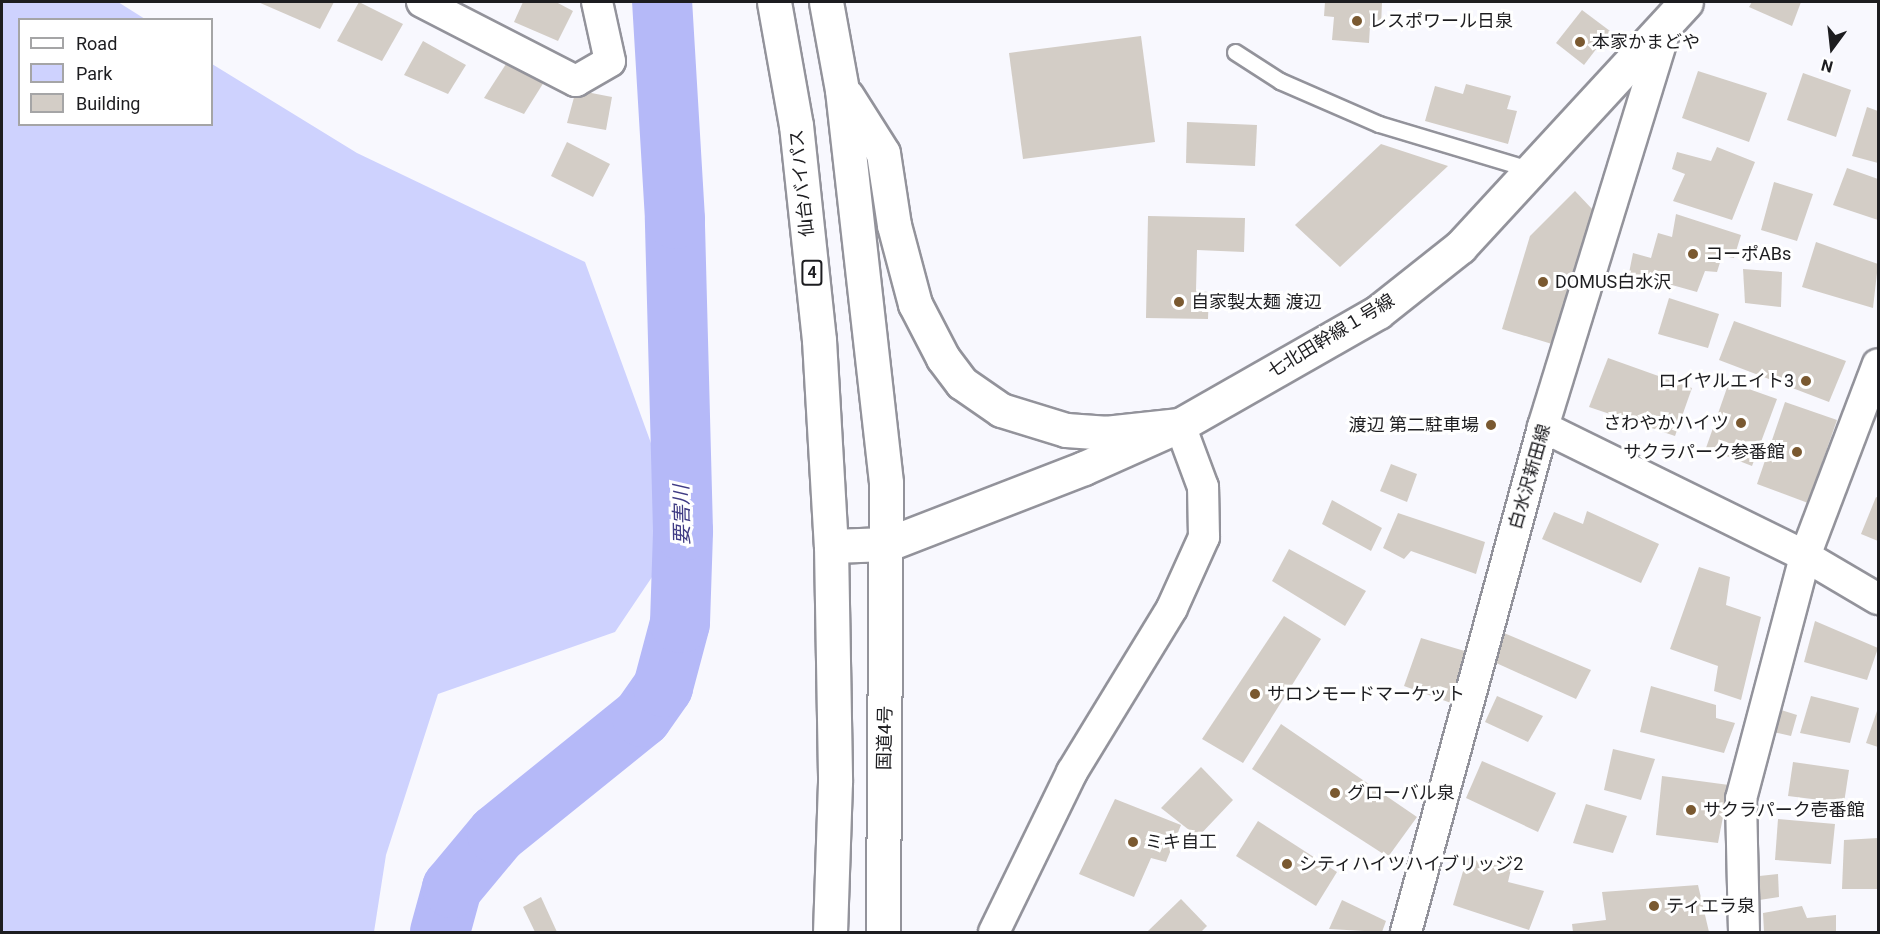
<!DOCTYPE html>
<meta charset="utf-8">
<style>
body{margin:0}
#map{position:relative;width:1880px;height:934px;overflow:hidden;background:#f8f8fe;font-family:Roboto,"Noto Sans JP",sans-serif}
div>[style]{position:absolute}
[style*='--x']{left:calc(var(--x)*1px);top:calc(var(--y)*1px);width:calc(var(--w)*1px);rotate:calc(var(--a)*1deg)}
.green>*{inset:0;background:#ced2fe}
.river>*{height:60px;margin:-30px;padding:0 30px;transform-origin:30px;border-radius:30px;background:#b5b9f8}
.building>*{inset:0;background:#d3cdc6}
.roads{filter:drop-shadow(2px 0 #93939b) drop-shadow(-2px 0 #93939b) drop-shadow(0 2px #93939b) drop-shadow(0 -2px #93939b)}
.lane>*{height:15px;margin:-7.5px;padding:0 7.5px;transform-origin:7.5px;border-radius:7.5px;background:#fff}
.street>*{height:30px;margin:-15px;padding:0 15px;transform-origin:15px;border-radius:15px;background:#fff}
.secondary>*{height:33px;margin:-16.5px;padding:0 16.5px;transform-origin:16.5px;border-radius:16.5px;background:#fff}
.highway>*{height:33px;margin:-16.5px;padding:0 16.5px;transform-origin:16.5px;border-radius:16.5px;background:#fff}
.dots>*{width:16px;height:16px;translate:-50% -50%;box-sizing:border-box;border:3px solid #fff;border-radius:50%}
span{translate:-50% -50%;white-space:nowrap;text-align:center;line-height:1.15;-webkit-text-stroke:6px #fff;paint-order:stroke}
.shield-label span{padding:2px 4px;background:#fff;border:2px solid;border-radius:4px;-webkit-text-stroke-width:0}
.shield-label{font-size:16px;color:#1d1d20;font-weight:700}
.poi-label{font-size:18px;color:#1d1d20}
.left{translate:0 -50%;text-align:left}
.right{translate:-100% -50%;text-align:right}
.street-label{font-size:18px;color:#1d1d20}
.water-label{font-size:20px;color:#3f3b84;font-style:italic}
.frame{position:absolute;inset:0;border:3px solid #1d1d20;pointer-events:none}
.legend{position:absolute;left:18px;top:18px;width:195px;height:108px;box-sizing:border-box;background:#fff;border:2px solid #a5a5a6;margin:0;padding:8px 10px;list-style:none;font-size:18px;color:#1d1d20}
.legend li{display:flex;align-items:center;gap:12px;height:30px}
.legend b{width:30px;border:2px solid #a5a5a6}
.north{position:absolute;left:1802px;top:18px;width:60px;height:60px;-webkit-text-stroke:4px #fff;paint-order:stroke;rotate:195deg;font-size:16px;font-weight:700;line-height:24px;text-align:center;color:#1d1d20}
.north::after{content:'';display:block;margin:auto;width:21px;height:27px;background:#1d1d20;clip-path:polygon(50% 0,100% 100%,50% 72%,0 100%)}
</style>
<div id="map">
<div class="green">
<i style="clip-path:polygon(2px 2px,118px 2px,145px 19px,20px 20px,20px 124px,212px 124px,212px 64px,357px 153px,585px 262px,683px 531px,615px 632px,438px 694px,386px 855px,374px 932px,2px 932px)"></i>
</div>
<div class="river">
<i style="--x:440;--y:932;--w:46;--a:-74.7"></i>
<i style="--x:452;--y:888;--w:70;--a:-50.2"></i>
<i style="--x:497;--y:834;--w:186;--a:-38.9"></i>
<i style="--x:642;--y:717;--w:37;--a:-55"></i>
<i style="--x:663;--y:687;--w:66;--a:-75.1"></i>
<i style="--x:680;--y:623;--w:92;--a:-88.1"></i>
<i style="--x:683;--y:531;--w:312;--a:-91.5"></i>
<i style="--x:675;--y:219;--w:217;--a:-93.4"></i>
</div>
<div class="building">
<i style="clip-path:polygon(258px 2px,334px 2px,320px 29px)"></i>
<i style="clip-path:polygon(359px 2px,403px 24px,382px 61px,337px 41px)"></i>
<i style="clip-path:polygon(523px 2px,556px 2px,573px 11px,558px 41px,514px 22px)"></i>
<i style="clip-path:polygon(1325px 2px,1382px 2px,1381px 27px,1370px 26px,1369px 43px,1332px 40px,1334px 17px,1324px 16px)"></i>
<i style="clip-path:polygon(1752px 2px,1801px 2px,1792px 26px,1749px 7px)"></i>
<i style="clip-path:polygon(1582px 10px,1610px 31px,1584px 65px,1556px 43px)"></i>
<i style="clip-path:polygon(1141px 36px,1155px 142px,1023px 159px,1009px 53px)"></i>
<i style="clip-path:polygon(423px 41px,466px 65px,448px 94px,404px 75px)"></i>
<i style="clip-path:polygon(506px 64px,544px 82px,524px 114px,484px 98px)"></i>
<i style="clip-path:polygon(1698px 71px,1767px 93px,1749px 142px,1682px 118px)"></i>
<i style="clip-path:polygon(1803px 73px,1851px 90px,1836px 137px,1787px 120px)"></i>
<i style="clip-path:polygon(1466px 84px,1511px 96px,1507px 109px,1517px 111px,1508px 144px,1425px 121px,1435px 86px,1463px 94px)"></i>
<i style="clip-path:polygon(576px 90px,612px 97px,606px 130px,567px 123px)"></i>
<i style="clip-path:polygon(1867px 107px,1878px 111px,1878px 163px,1852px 156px)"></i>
<i style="clip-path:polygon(1187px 122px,1257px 125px,1255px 166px,1186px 163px)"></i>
<i style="clip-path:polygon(567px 142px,610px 164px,593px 197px,551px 176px)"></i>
<i style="clip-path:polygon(1381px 144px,1448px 166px,1340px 267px,1295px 225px)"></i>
<i style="clip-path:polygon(1717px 147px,1755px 162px,1732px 220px,1673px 201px,1685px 174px,1672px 169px,1677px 152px,1711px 161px)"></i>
<i style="clip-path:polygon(1847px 168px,1878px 179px,1878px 220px,1833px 205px)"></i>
<i style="clip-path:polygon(1774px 182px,1813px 194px,1797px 241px,1761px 230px)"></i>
<i style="clip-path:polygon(1575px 191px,1593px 210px,1552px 344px,1502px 329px,1530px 236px)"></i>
<i style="clip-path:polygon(1676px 214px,1741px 235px,1734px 258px,1722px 256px,1717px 272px,1705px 271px,1697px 292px,1629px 273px,1633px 253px,1651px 258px,1658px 233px,1672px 237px)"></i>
<i style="clip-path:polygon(1148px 216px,1245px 218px,1244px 252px,1197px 250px,1196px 291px,1209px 292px,1208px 319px,1146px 318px)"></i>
<i style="clip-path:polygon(1816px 242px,1878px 264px,1873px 308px,1802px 287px)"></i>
<i style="clip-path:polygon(1743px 269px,1782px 272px,1781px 307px,1745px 303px)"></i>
<i style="clip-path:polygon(1669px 298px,1719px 314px,1708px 348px,1658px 334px)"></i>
<i style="clip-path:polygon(1734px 321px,1846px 361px,1829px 402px,1719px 360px)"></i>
<i style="clip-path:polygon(1608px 358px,1692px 388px,1675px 436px,1589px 407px)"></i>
<i style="clip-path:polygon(1729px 382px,1777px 399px,1752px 466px,1706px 448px)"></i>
<i style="clip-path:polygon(1785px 402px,1837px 420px,1808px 503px,1757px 484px)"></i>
<i style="clip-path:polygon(1391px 464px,1417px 474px,1407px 502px,1380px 491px)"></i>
<i style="clip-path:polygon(1876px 497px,1878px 498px,1878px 541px,1861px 534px)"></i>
<i style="clip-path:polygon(1332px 500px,1382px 528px,1371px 551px,1322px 524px)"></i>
<i style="clip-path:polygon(1587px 511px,1659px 544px,1641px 583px,1542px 539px,1554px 512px,1583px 524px)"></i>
<i style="clip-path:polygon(1398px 513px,1485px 542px,1476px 574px,1411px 551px,1404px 559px,1383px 548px)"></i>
<i style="clip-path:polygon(1289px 549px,1366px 591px,1345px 626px,1272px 581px)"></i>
<i style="clip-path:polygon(1699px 567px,1730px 577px,1726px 605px,1761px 617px,1741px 700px,1714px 691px,1718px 666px,1670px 649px)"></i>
<i style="clip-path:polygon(1284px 616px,1321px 639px,1243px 763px,1202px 739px)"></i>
<i style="clip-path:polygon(1815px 621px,1878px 648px,1867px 680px,1804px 662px)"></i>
<i style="clip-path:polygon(1504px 633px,1591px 670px,1576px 699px,1494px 662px)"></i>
<i style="clip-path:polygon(1421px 638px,1468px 652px,1451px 703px,1404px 686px)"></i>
<i style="clip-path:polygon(1651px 686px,1716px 705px,1716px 718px,1735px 723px,1724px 753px,1640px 732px)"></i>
<i style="clip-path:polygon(1497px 696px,1543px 716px,1528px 742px,1485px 722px)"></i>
<i style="clip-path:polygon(1811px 696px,1859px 708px,1850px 743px,1800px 733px)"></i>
<i style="clip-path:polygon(1878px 708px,1878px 747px,1866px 743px)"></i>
<i style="clip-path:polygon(1778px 709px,1797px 715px,1791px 736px,1773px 732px)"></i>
<i style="clip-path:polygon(1281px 724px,1417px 817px,1388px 857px,1252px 769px)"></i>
<i style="clip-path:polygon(1613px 749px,1655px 759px,1641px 800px,1604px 790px)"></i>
<i style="clip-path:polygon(1482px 761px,1556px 793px,1538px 832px,1466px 798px)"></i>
<i style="clip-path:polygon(1793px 762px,1849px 770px,1844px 803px,1788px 796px)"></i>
<i style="clip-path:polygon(1201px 767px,1233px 800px,1198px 837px,1161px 808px)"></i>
<i style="clip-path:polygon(1662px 776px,1729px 785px,1718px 843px,1656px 835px)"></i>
<i style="clip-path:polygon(1115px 799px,1181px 825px,1166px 862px,1151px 858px,1134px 897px,1079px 874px)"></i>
<i style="clip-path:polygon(1586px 804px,1627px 816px,1613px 853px,1573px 843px)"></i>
<i style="clip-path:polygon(1778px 819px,1835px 824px,1831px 864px,1775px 860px)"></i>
<i style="clip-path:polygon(1258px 821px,1337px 872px,1316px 906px,1236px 856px)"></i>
<i style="clip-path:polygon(1878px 838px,1878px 889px,1842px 889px,1844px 840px)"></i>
<i style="clip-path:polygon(1467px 858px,1511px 869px,1508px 882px,1544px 891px,1529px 930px,1453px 905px)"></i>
<i style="clip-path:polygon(1778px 874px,1779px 897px,1753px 901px,1750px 877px)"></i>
<i style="clip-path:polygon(1698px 885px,1709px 932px,1573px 932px,1572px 924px,1606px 920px,1602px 892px)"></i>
<i style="clip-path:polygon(541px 897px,557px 932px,535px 932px,523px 907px)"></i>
<i style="clip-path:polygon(1181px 899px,1207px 926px,1201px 932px,1147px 932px)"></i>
<i style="clip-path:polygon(1342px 900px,1386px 921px,1382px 932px,1329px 929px)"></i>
<i style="clip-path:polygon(1802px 906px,1807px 918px,1836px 915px,1836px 932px,1764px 932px,1763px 913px)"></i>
</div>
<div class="roads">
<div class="lane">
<i style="--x:1235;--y:52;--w:54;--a:32.8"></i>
<i style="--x:1280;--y:81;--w:108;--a:23.5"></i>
<i style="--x:1379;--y:124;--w:160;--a:16.7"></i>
</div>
<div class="street">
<i style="--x:422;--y:2;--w:173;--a:27.2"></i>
<i style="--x:576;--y:81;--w:39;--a:-30"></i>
<i style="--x:610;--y:61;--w:60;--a:-102.4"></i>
<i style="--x:1543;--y:427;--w:292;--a:26.2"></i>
<i style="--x:1805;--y:556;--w:85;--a:30.5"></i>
<i style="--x:994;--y:932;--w:178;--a:-64"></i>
<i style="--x:1072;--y:772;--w:192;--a:-58.6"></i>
<i style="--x:1172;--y:608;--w:78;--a:-65.7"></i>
<i style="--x:1204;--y:537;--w:50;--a:-91.1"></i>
<i style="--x:1203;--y:487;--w:66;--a:-110.4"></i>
<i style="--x:1406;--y:932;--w:523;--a:-74.82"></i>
<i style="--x:1543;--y:427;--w:419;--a:-72.9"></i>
<i style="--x:1744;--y:932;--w:133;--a:-91.3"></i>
<i style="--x:1741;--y:799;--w:251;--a:-75.2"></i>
<i style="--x:1805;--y:556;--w:205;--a:-69.2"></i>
</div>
<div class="secondary">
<i style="--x:831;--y:546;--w:57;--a:-2"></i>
<i style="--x:888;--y:544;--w:210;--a:-21.2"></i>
<i style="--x:1084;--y:468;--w:105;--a:-24.1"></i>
<i style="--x:1180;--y:425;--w:228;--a:-29.7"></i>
<i style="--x:1378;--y:312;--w:105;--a:-38.4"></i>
<i style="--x:1460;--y:247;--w:333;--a:-47.3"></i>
</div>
<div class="highway">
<i style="--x:774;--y:2;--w:125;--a:79.9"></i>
<i style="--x:796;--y:125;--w:216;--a:83.9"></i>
<i style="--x:819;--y:340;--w:206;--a:86.7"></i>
<i style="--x:831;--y:546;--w:236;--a:89"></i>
<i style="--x:835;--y:782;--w:150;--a:91.9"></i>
<i style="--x:826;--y:2;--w:89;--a:79.7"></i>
<i style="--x:842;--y:90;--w:395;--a:83.6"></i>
<i style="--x:886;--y:483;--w:449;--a:90.4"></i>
<i style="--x:847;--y:96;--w:67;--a:57.7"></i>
<i style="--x:883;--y:153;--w:73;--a:81.3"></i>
<i style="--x:894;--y:225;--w:82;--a:75.1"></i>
<i style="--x:915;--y:304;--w:61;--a:62.6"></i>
<i style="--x:943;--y:358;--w:31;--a:53"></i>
<i style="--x:962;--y:383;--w:47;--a:34.7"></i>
<i style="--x:1001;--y:410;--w:68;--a:17.1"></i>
<i style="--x:1066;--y:430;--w:39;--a:4"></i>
<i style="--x:1105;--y:433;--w:75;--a:-6.1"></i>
</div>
</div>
<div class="dots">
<i style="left:1357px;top:21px;background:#7a5930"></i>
<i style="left:1580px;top:42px;background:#7a5930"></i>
<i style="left:1693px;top:254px;background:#7a5930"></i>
<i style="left:1543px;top:282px;background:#7a5930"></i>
<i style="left:1179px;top:302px;background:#7a5930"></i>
<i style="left:1806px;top:381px;background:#7a5930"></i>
<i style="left:1741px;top:423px;background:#7a5930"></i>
<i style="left:1491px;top:425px;background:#7a5930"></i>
<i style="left:1797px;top:452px;background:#7a5930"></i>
<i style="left:1255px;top:694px;background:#7a5930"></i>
<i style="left:1335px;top:793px;background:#7a5930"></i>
<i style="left:1691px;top:810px;background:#7a5930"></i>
<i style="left:1133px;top:842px;background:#7a5930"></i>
<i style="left:1287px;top:864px;background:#7a5930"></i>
<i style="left:1654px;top:906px;background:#7a5930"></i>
</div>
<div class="shield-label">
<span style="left:812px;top:273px">4</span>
</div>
<div class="poi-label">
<span class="left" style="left:1369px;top:21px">レスポワール日泉</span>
<span class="left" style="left:1592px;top:42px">本家かまどや</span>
<span class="left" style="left:1705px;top:254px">コーポABs</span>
<span class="left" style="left:1555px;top:282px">DOMUS白水沢</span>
<span class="left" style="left:1191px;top:302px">自家製太麺 渡辺</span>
<span class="right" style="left:1794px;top:381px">ロイヤルエイト3</span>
<span class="right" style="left:1729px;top:423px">さわやかハイツ</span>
<span class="right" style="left:1479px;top:425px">渡辺 第二駐車場</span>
<span class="right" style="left:1785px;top:452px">サクラパーク参番館</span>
<span class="left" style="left:1267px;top:694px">サロンモードマーケット</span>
<span class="left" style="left:1347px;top:793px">グローバル泉</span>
<span class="left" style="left:1703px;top:810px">サクラパーク壱番館</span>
<span class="left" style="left:1145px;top:842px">ミキ自工</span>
<span class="left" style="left:1299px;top:864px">シティハイツハイブリッジ2</span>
<span class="left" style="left:1666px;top:906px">ティエラ泉</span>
</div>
<div class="street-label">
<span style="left:802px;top:183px;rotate:-96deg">仙台バイパス</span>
<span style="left:1331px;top:336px;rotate:-31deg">七北田幹線１号線</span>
<span style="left:1530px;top:477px;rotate:-74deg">白水沢新田線</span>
<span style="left:885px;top:738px;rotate:-89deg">国道4号</span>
</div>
<div class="water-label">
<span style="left:682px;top:515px;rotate:-91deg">要害川</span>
</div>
<div class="frame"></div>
<ul class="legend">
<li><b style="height:8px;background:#fff"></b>Road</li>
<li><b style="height:16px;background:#ced2fe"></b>Park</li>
<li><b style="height:16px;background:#d3cdc6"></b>Building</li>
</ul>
<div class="north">N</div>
</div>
